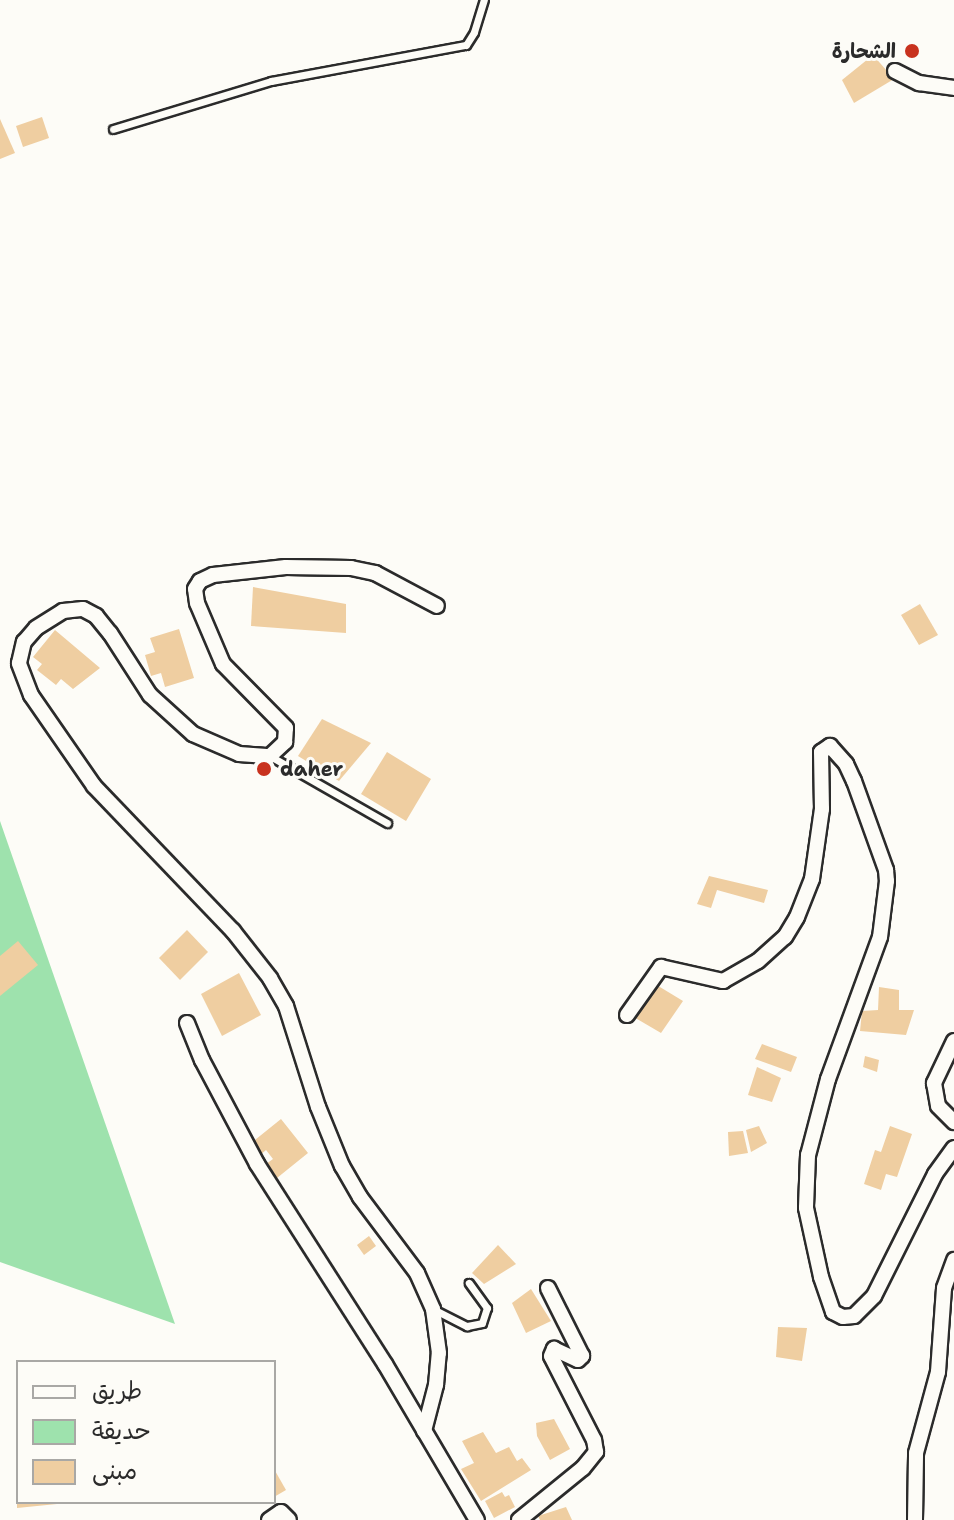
<!DOCTYPE html>
<meta charset="utf-8">
<style>
body{margin:0}
#map{position:relative;width:954px;height:1520px;overflow:hidden;background:#fdfcf7;font-family:"Shantell Sans","Playpen Sans Arabic",sans-serif}
div>[style]{position:absolute}
[style*='--x']{left:calc(var(--x)*1px);top:calc(var(--y)*1px);width:calc(var(--w)*1px);rotate:calc(var(--a)*1deg)}
.green>*{inset:0;background:#9ee2ad}
.building>*{inset:0;background:#efcea1}
.roads{filter:drop-shadow(2px 0 #2b2b2b) drop-shadow(-2px 0 #2b2b2b) drop-shadow(0 2px #2b2b2b) drop-shadow(0 -2px #2b2b2b)}
.lane>*{height:7px;margin:-3.5px;padding:0 3.5px;transform-origin:3.5px;border-radius:3.5px;background:#fdfcf7}
.street>*{height:14px;margin:-7px;padding:0 7px;transform-origin:7px;border-radius:7px;background:#fdfcf7}
.dots>*{width:22px;height:22px;translate:-50% -50%;box-sizing:border-box;border:4px solid #fdfcf7;border-radius:50%}
span{translate:-50% -50%;white-space:nowrap;text-align:center;line-height:1.15;-webkit-text-stroke:6px #fdfcf7;paint-order:stroke}
.poi-label{font-size:20px;color:#2b2b2b;font-weight:700}
.right{translate:-100% -50%;text-align:right}
.left{translate:0 -50%;text-align:left}
.legend{position:absolute;left:16px;top:1360px;width:260px;height:144px;box-sizing:border-box;background:#fdfcf7;border:2px solid #a9a8a5;margin:0;padding:10px 14px;list-style:none;font-size:24px;color:#2b2b2b}
.legend li{display:flex;align-items:center;gap:16px;height:40px}
.legend b{width:40px;border:2px solid #a9a8a5}
</style>
<div id="map">
<div class="green">
<i style="clip-path:polygon(0 821px,175px 1324px,0 1262px)"></i>
</div>
<div class="building">
<i style="clip-path:polygon(873px 55px,894px 79px,854px 103px,842px 80px)"></i>
<i style="clip-path:polygon(42px 117px,49px 138px,23px 147px,16px 126px)"></i>
<i style="clip-path:polygon(0 119px,15px 153px,0 159px)"></i>
<i style="clip-path:polygon(253px 587px,346px 604px,346px 633px,251px 626px)"></i>
<i style="clip-path:polygon(920px 604px,938px 635px,919px 645px,901px 615px)"></i>
<i style="clip-path:polygon(179px 629px,194px 678px,165px 687px,161px 673px,151px 676px,145px 655px,155px 652px,150px 638px)"></i>
<i style="clip-path:polygon(55px 630px,100px 668px,73px 689px,61px 679px,56px 685px,37px 670px,42px 664px,33px 657px)"></i>
<i style="clip-path:polygon(322px 719px,371px 743px,339px 781px,298px 756px)"></i>
<i style="clip-path:polygon(387px 752px,431px 779px,406px 821px,361px 794px)"></i>
<i style="clip-path:polygon(709px 876px,768px 890px,764px 903px,717px 890px,711px 908px,697px 904px)"></i>
<i style="clip-path:polygon(187px 930px,208px 952px,180px 980px,159px 958px)"></i>
<i style="clip-path:polygon(18px 941px,38px 965px,0 996px,0 956px)"></i>
<i style="clip-path:polygon(239px 973px,261px 1015px,222px 1036px,201px 994px)"></i>
<i style="clip-path:polygon(655px 984px,683px 1001px,661px 1033px,632px 1016px)"></i>
<i style="clip-path:polygon(879px 987px,899px 990px,899px 1010px,914px 1010px,906px 1035px,860px 1031px,862px 1011px,878px 1010px)"></i>
<i style="clip-path:polygon(762px 1044px,797px 1057px,791px 1072px,755px 1059px)"></i>
<i style="clip-path:polygon(865px 1056px,879px 1060px,877px 1072px,863px 1067px)"></i>
<i style="clip-path:polygon(757px 1067px,781px 1078px,772px 1102px,748px 1095px)"></i>
<i style="clip-path:polygon(281px 1119px,308px 1153px,277px 1178px,266px 1164px,273px 1159px,266px 1150px,259px 1156px,250px 1144px)"></i>
<i style="clip-path:polygon(759px 1126px,767px 1143px,751px 1152px,746px 1130px)"></i>
<i style="clip-path:polygon(890px 1126px,912px 1134px,897px 1177px,886px 1174px,881px 1190px,864px 1184px,875px 1150px,881px 1152px)"></i>
<i style="clip-path:polygon(743px 1131px,748px 1153px,729px 1156px,728px 1132px)"></i>
<i style="clip-path:polygon(369px 1236px,376px 1246px,364px 1255px,357px 1245px)"></i>
<i style="clip-path:polygon(498px 1245px,516px 1264px,484px 1284px,472px 1273px)"></i>
<i style="clip-path:polygon(531px 1289px,551px 1321px,526px 1333px,512px 1303px)"></i>
<i style="clip-path:polygon(778px 1327px,807px 1328px,802px 1361px,776px 1357px)"></i>
<i style="clip-path:polygon(554px 1419px,570px 1449px,550px 1460px,537px 1436px,536px 1423px)"></i>
<i style="clip-path:polygon(483px 1432px,496px 1453px,509px 1447px,517px 1461px,522px 1458px,531px 1470px,481px 1501px,461px 1469px,474px 1463px,462px 1441px)"></i>
<i style="clip-path:polygon(274px 1469px,286px 1490px,274px 1497px)"></i>
<i style="clip-path:polygon(502px 1492px,505px 1497px,509px 1495px,515px 1507px,494px 1518px,485px 1501px)"></i>
<i style="clip-path:polygon(17px 1502px,56px 1502px,57px 1504px,17px 1508px)"></i>
<i style="clip-path:polygon(566px 1507px,572px 1520px,540px 1520px,538px 1516px)"></i>
</div>
<div class="roads">
<div class="lane">
<i style="--x:113;--y:129;--w:165;--a:-16.9"></i>
<i style="--x:271;--y:81;--w:198;--a:-10.5"></i>
<i style="--x:466;--y:45;--w:15;--a:-58"></i>
<i style="--x:474;--y:32;--w:34;--a:-73"></i>
<i style="--x:270;--y:756;--w:135;--a:29.8"></i>
<i style="--x:435;--y:1310;--w:36;--a:27"></i>
<i style="--x:467;--y:1326;--w:15;--a:-11"></i>
<i style="--x:482;--y:1323;--w:16;--a:-72"></i>
<i style="--x:487;--y:1308;--w:31;--a:-126"></i>
</div>
<div class="street">
<i style="--x:895;--y:71;--w:27;--a:27"></i>
<i style="--x:919;--y:83;--w:35;--a:8"></i>
<i style="--x:627;--y:1015;--w:59;--a:-54.7"></i>
<i style="--x:661;--y:967;--w:64;--a:12.7"></i>
<i style="--x:723;--y:981;--w:40;--a:-29.7"></i>
<i style="--x:758;--y:961;--w:36;--a:-42"></i>
<i style="--x:785;--y:937;--w:23;--a:-59"></i>
<i style="--x:797;--y:917;--w:41;--a:-68.5"></i>
<i style="--x:812;--y:879;--w:71;--a:-81.9"></i>
<i style="--x:822;--y:809;--w:57;--a:-91"></i>
<i style="--x:821;--y:752;--w:11;--a:-34"></i>
<i style="--x:830;--y:746;--w:24;--a:48"></i>
<i style="--x:846;--y:764;--w:19;--a:65"></i>
<i style="--x:854;--y:781;--w:95;--a:70.2"></i>
<i style="--x:886;--y:870;--w:11;--a:85"></i>
<i style="--x:887;--y:881;--w:56;--a:97.1"></i>
<i style="--x:880;--y:937;--w:151;--a:110.1"></i>
<i style="--x:828;--y:1079;--w:79;--a:104.7"></i>
<i style="--x:808;--y:1155;--w:53;--a:92.2"></i>
<i style="--x:806;--y:1208;--w:71;--a:77.7"></i>
<i style="--x:821;--y:1277;--w:37;--a:71"></i>
<i style="--x:833;--y:1312;--w:11;--a:27"></i>
<i style="--x:843;--y:1317;--w:11;--a:-5"></i>
<i style="--x:854;--y:1316;--w:28;--a:-45"></i>
<i style="--x:874;--y:1296;--w:136;--a:-63.4"></i>
<i style="--x:935;--y:1174;--w:32;--a:-54"></i>
<i style="--x:187;--y:1023;--w:40;--a:68"></i>
<i style="--x:202;--y:1060;--w:118;--a:62.1"></i>
<i style="--x:257;--y:1164;--w:237;--a:57.4"></i>
<i style="--x:385;--y:1364;--w:181;--a:59.5"></i>
<i style="--x:954;--y:1041;--w:47;--a:115.5"></i>
<i style="--x:934;--y:1083;--w:23;--a:80"></i>
<i style="--x:938;--y:1106;--w:23;--a:45"></i>
<i style="--x:424;--y:1431;--w:48;--a:-75.4"></i>
<i style="--x:436;--y:1385;--w:32;--a:-85"></i>
<i style="--x:439;--y:1353;--w:44;--a:-97.8"></i>
<i style="--x:433;--y:1309;--w:39;--a:-114"></i>
<i style="--x:417;--y:1273;--w:95;--a:-126.9"></i>
<i style="--x:360;--y:1197;--w:36;--a:-120"></i>
<i style="--x:342;--y:1166;--w:64;--a:-112.1"></i>
<i style="--x:318;--y:1107;--w:106;--a:-107.6"></i>
<i style="--x:286;--y:1006;--w:32;--a:-120"></i>
<i style="--x:270;--y:978;--w:60;--a:-128.2"></i>
<i style="--x:233;--y:931;--w:201;--a:-133.8"></i>
<i style="--x:94;--y:786;--w:111;--a:-124.7"></i>
<i style="--x:31;--y:695;--w:34;--a:-111"></i>
<i style="--x:19;--y:663;--w:22;--a:-77"></i>
<i style="--x:24;--y:642;--w:18;--a:-49"></i>
<i style="--x:36;--y:628;--w:32;--a:-32"></i>
<i style="--x:63;--y:611;--w:20;--a:-6"></i>
<i style="--x:83;--y:609;--w:15;--a:28"></i>
<i style="--x:96;--y:616;--w:22;--a:51"></i>
<i style="--x:110;--y:633;--w:74;--a:57.2"></i>
<i style="--x:150;--y:695;--w:58;--a:42.2"></i>
<i style="--x:193;--y:734;--w:50;--a:23.5"></i>
<i style="--x:239;--y:754;--w:31;--a:4"></i>
<i style="--x:270;--y:756;--w:21;--a:-43"></i>
<i style="--x:285;--y:742;--w:14;--a:-86"></i>
<i style="--x:286;--y:728;--w:90;--a:-134.5"></i>
<i style="--x:223;--y:664;--w:66;--a:-113.1"></i>
<i style="--x:197;--y:603;--w:14;--a:-98"></i>
<i style="--x:195;--y:589;--w:9;--a:-58"></i>
<i style="--x:200;--y:581;--w:14;--a:-25"></i>
<i style="--x:213;--y:575;--w:73;--a:-6.3"></i>
<i style="--x:286;--y:567;--w:65;--a:0.9"></i>
<i style="--x:351;--y:568;--w:25;--a:12"></i>
<i style="--x:375;--y:573;--w:70;--a:28"></i>
<i style="--x:269;--y:1520;--w:14;--a:-34"></i>
<i style="--x:281;--y:1512;--w:11;--a:45"></i>
<i style="--x:519;--y:1520;--w:82;--a:-39.1"></i>
<i style="--x:583;--y:1468;--w:21;--a:-51"></i>
<i style="--x:596;--y:1452;--w:12;--a:-99"></i>
<i style="--x:594;--y:1440;--w:94;--a:-117.1"></i>
<i style="--x:551;--y:1356;--w:8;--a:-67"></i>
<i style="--x:554;--y:1349;--w:26;--a:25"></i>
<i style="--x:578;--y:1360;--w:6;--a:-45"></i>
<i style="--x:582;--y:1356;--w:76;--a:-116.6"></i>
<i style="--x:915;--y:1520;--w:67;--a:-89.1"></i>
<i style="--x:916;--y:1453;--w:84;--a:-74.8"></i>
<i style="--x:938;--y:1372;--w:84;--a:-85.9"></i>
<i style="--x:944;--y:1288;--w:30;--a:-70"></i>
</div>
</div>
<div class="dots">
<i style="left:912px;top:51px;background:#c8321e"></i>
<i style="left:264px;top:769px;background:#c8321e"></i>
</div>
<div class="poi-label">
<span class="right" style="left:896px;top:51px">الشحارة</span>
<span class="left" style="left:280px;top:769px">daher</span>
</div>
<ul class="legend">
<li><b style="height:10px;background:#fdfcf7"></b>طريق</li>
<li><b style="height:22px;background:#9ee2ad"></b>حديقة</li>
<li><b style="height:22px;background:#efcea1"></b>مبنى</li>
</ul>
</div>
